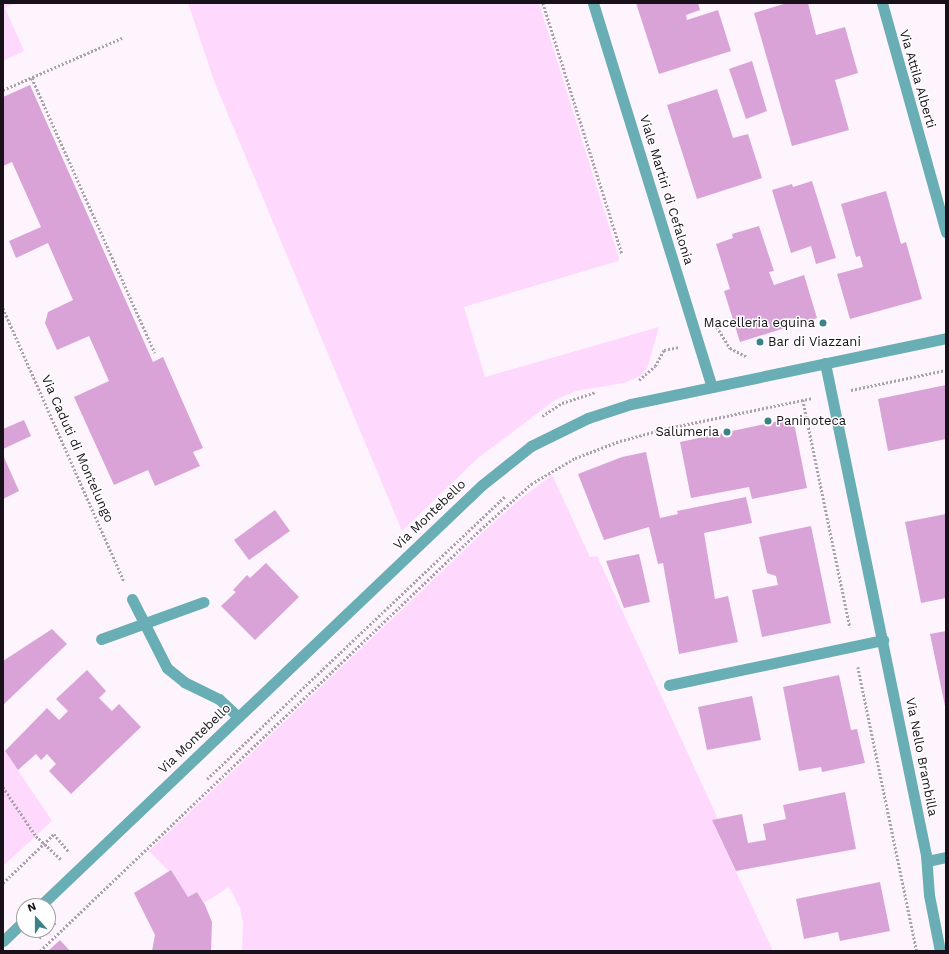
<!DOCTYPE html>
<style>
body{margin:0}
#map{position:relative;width:949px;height:954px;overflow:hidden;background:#fdf4fd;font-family:"Work Sans",sans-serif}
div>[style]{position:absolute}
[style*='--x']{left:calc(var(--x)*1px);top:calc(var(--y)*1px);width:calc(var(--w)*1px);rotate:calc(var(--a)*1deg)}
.green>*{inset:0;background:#ffd9fd}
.building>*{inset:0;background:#daa3d8}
.path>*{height:2.5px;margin-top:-1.25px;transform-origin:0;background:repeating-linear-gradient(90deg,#aaa1aa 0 2px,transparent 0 4px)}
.minor>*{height:11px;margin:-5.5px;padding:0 5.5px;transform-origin:5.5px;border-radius:5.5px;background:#69aeb4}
.tertiary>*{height:11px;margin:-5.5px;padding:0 5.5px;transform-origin:5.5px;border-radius:5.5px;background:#69aeb4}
.dots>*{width:11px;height:11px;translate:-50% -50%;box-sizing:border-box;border:2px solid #fff;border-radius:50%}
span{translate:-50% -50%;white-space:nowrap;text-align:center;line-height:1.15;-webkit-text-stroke:3px #fff;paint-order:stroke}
.street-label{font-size:13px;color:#191119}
.poi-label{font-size:13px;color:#191119}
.right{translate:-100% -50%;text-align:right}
.left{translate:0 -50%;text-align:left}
.frame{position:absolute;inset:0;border:4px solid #191119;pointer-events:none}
.north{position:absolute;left:16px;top:898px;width:40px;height:40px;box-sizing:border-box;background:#fff;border:1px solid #a3a0a3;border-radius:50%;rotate:339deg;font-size:11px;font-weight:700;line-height:16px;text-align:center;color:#191119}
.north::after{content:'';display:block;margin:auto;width:14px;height:18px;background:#3a8288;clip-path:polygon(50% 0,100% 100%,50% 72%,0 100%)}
</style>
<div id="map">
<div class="green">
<i style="clip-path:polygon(3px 3px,16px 3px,5px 8px,24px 51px,3px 61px)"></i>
<i style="clip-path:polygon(188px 3px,539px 3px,619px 258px,618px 261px,464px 307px,485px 377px,659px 327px,647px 369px,640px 376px,624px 383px,576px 391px,555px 400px,478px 458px,402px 531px,214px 81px)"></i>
<i style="clip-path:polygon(552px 475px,590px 557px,597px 556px,718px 819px,712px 820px,773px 951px,242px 951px,243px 923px,240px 908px,229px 887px,204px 903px,197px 892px,188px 897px,171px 870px,169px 871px,149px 851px,483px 532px,520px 499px)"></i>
<i style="clip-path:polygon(3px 748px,52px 821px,3px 866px)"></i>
</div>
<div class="building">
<i style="clip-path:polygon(636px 3px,698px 3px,700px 10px,686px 15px,687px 20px,718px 10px,731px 51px,659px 74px)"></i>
<i style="clip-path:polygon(787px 3px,808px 3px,816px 35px,845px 27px,858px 73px,835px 80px,849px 130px,792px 146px,754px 13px)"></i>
<i style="clip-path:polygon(752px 61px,767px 111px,746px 119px,729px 69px)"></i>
<i style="clip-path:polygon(30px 85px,153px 362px,163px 357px,203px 448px,193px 452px,200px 466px,155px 486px,148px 470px,114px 485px,74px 397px,109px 381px,89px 336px,57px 350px,45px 323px,48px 312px,73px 300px,48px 243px,16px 258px,9px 241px,41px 227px,12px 162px,3px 166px,3px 97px)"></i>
<i style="clip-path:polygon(717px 89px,733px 138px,748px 134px,762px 178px,697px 199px,667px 105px)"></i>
<i style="clip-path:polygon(812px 181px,836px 258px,816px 264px,811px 246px,791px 253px,772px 190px,792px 184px,793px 187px)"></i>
<i style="clip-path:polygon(886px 191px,901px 244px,906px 242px,922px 299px,850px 319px,837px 274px,863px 267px,860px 256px,856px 257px,841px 204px)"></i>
<i style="clip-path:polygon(759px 226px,774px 271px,769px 272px,774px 285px,804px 275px,817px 318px,740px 342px,724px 291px,730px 289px,716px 244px,733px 238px,732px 234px)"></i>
<i style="clip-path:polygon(946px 385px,946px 439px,888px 451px,878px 399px)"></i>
<i style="clip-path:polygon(793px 418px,807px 488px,752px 499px,749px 487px,691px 498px,680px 442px)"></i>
<i style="clip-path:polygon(24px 420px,31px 436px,3px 449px,3px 429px)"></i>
<i style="clip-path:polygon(646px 452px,660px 518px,678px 514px,677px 511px,746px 497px,752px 523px,704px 533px,715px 599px,728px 596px,738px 642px,679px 654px,663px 563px,658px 564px,649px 527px,604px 540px,578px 474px,622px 457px)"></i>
<i style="clip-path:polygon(3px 455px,19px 491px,3px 499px)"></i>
<i style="clip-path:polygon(275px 510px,290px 531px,249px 560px,234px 540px)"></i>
<i style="clip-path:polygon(946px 514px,946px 598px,921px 603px,905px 522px)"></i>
<i style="clip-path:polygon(811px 526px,831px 623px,762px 637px,752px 590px,778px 585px,776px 576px,767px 573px,759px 537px)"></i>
<i style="clip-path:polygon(639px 554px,650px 602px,624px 608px,606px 561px)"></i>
<i style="clip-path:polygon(266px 563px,299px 597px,255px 640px,221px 606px,236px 592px,233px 590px,247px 575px,250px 578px)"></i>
<i style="clip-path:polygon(52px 629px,67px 644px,3px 705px,3px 661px)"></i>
<i style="clip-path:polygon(946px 631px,946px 706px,945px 706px,930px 634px)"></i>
<i style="clip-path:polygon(87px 670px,106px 691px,99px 698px,112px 711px,119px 704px,141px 727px,71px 794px,49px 771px,56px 764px,47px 754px,41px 760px,36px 754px,18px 770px,5px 751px,47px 708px,59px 720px,68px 711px,56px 699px)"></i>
<i style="clip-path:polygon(839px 675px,851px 730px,857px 729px,865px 763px,822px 772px,821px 767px,799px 771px,783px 687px)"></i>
<i style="clip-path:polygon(752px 696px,761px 740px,707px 750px,698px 707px)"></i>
<i style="clip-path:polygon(845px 792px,856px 849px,736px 871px,712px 820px,742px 814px,748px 843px,766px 840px,763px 824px,786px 819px,783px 805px)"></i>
<i style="clip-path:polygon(171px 870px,188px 897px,197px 892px,205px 905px,212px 922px,211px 951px,152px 951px,155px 935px,134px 893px)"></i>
<i style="clip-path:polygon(880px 882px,890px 931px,840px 941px,838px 932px,804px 939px,796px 899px)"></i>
<i style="clip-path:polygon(60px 940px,70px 951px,48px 951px)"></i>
</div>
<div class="path">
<i style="--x:543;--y:3;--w:263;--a:72.5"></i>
<i style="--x:32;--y:78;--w:301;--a:65.9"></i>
<i style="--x:3;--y:90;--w:130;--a:-23.6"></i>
<i style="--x:3;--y:308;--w:299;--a:66.1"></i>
<i style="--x:717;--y:327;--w:25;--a:58"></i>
<i style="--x:730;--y:348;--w:20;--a:27"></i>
<i style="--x:639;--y:380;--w:21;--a:-41"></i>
<i style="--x:655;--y:366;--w:18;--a:-61"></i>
<i style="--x:664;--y:350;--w:15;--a:-11"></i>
<i style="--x:851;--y:390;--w:97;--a:-11.9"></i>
<i style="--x:803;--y:400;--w:232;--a:78.3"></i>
<i style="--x:542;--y:416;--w:24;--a:-33"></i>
<i style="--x:562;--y:403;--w:36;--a:-18"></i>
<i style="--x:858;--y:667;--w:290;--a:78.3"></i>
<i style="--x:207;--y:779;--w:412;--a:-43.5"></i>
<i style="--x:3;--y:787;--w:59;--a:56"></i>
<i style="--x:36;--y:836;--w:34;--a:43"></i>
<i style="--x:3;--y:883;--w:71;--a:-43.9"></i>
<i style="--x:54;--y:834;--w:23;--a:50"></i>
<i style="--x:48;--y:929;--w:11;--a:-41"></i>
<i style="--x:39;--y:938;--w:11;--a:-45"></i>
<i style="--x:40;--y:951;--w:609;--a:-43.74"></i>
<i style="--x:480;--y:530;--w:69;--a:-42"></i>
<i style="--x:531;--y:484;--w:51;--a:-30.6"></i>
<i style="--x:575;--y:458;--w:48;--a:-20.7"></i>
<i style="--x:620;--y:441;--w:46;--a:-15.3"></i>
<i style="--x:664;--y:429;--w:151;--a:-11.8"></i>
</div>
<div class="minor">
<i style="--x:593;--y:3;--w:402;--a:72.8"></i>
<i style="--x:882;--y:3;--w:238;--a:74.4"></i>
<i style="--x:825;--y:363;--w:502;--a:78.4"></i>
<i style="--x:926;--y:855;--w:40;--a:85.7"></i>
<i style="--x:929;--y:895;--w:57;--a:78.9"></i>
<i style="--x:132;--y:599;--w:77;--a:63.1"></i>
<i style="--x:167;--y:668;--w:22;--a:39"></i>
<i style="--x:184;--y:682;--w:39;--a:26"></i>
<i style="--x:219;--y:699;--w:26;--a:43"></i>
<i style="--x:101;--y:639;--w:109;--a:-19.9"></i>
<i style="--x:669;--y:685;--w:219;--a:-11.9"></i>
<i style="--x:927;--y:861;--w:19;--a:-12"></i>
</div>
<div class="tertiary">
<i style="--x:40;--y:906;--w:610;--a:-43.61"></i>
<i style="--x:482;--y:485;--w:63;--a:-38.5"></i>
<i style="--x:531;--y:446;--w:64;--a:-26.2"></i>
<i style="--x:588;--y:418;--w:45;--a:-18"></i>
<i style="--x:631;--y:404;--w:322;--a:-11.8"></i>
<i style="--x:3;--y:941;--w:29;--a:-44"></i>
</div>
<div class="dots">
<i style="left:823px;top:323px;background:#3a8288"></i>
<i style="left:760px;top:342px;background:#3a8288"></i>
<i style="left:768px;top:421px;background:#3a8288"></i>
<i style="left:727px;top:432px;background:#3a8288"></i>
</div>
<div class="street-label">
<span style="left:917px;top:79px;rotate:74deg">Via Attila Alberti</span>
<span style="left:666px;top:190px;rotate:73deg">Viale Martiri di Cefalonia</span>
<span style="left:77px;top:449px;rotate:66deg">Via Caduti di Montelungo</span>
<span style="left:430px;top:515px;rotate:-44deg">Via Montebello</span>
<span style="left:195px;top:739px;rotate:-44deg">Via Montebello</span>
<span style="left:921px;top:757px;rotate:79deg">Via Nello Brambilla</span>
</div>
<div class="poi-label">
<span class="right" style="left:815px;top:323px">Macelleria equina</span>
<span class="left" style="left:768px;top:342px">Bar di Viazzani</span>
<span class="left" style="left:776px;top:421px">Paninoteca</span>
<span class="right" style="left:719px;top:432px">Salumeria</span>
</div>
<div class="frame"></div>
<div class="north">N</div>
</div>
